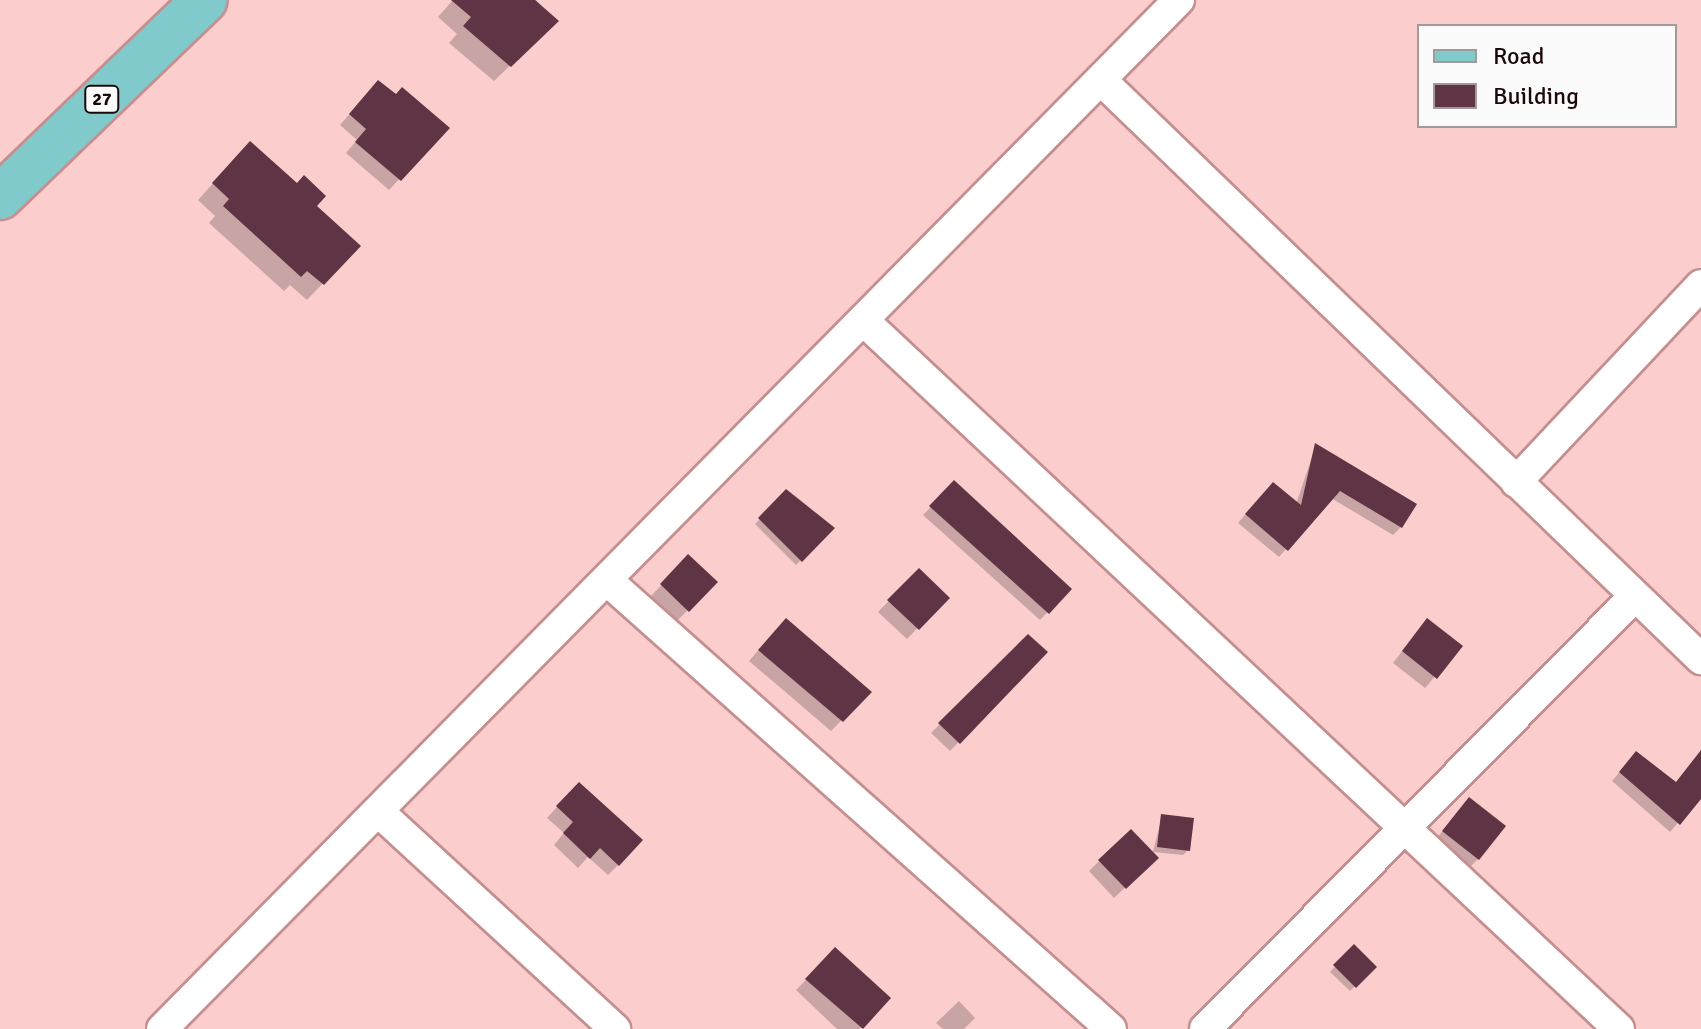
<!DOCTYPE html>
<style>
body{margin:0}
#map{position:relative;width:1701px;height:1029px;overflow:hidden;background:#fbcdcd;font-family:Signika,sans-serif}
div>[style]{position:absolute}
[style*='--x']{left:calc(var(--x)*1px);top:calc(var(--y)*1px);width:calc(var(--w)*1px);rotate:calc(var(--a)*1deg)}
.shadow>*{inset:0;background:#0003}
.building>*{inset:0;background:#5f3444}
.roads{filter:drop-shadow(2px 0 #c58f90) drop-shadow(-2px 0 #c58f90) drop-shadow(0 2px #c58f90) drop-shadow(0 -2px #c58f90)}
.street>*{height:30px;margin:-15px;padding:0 15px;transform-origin:15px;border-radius:15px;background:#fff}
.primary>*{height:44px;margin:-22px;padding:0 22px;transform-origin:22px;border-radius:22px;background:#80cacb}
span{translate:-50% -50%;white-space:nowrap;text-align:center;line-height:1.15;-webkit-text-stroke:8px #fbfbfb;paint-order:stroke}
.shield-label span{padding:2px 6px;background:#fbfbfb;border:2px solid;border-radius:6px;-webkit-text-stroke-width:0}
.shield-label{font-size:18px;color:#1b090a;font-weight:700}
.legend{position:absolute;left:1417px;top:24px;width:260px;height:104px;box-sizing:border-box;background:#fbfbfb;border:2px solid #a19a9b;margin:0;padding:10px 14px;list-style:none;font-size:24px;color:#1b090a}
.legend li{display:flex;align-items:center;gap:16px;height:40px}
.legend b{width:40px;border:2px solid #a19a9b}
</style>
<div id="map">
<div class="shadow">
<i style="clip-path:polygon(453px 0,536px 0,556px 21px,494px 81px,449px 43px,457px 34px,438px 17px)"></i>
<i style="clip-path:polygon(368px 93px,447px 128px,389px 190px,346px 153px,357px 140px,340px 125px)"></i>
<i style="clip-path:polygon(235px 159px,314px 206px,358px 246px,307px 300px,290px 285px,284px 291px,209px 223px,215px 216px,198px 200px)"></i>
<i style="clip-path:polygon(1316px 445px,1401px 527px,1393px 535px,1331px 498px,1279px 557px,1238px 523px,1265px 492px,1296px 504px)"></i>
<i style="clip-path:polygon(954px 483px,1069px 589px,1040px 620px,923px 515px)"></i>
<i style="clip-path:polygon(786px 492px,832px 528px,796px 565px,755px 524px)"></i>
<i style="clip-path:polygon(688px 557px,715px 582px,677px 621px,651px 596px)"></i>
<i style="clip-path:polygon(919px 570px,947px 598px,907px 639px,878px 612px)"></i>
<i style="clip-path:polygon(775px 631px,869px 692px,831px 731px,749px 661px)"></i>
<i style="clip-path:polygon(1417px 632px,1460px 647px,1425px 688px,1393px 663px)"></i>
<i style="clip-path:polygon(1028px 636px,1045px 652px,950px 751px,931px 733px)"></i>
<i style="clip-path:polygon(1636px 753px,1675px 784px,1701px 780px,1701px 795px,1670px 832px,1612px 781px)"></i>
<i style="clip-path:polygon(568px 795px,618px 865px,608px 875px,588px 857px,578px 868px,554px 845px,564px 833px,547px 818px)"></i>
<i style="clip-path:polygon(1459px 810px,1478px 859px,1467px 870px,1433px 843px)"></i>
<i style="clip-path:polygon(1162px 816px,1188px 850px,1183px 855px,1153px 852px)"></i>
<i style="clip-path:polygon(1130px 831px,1156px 858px,1114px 898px,1089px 871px)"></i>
<i style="clip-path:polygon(1354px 947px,1374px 967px,1350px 991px,1330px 972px)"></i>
<i style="clip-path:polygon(835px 950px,888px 999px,860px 1029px,837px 1029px,796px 990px)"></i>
<i style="clip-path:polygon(959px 1001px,975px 1018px,964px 1029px,943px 1029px,936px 1023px)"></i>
</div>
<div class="building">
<i style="clip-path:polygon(451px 0,535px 0,559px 21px,511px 67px,463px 26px,471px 17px)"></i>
<i style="clip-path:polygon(378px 80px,396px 94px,402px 87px,450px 128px,401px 181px,355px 142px,366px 129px,349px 114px)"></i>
<i style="clip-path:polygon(250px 141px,297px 183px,304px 175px,326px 196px,317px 206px,361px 246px,324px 285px,307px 271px,301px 277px,223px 206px,229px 199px,212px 183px)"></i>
<i style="clip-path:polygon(1315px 443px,1417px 504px,1402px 528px,1340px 491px,1288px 551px,1245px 514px,1273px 482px,1301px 505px)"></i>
<i style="clip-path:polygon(954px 480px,1072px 589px,1049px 614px,929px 506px)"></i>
<i style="clip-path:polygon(786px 489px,835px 528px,802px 562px,758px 518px)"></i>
<i style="clip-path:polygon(688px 554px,718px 582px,689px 612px,660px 584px)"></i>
<i style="clip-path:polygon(919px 568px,950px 598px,919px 630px,887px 600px)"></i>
<i style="clip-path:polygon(786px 618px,872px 692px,843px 722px,758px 650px)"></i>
<i style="clip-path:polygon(1427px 618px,1463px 646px,1437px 679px,1402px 651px)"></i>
<i style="clip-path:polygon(1028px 634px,1048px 652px,960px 744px,938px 723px)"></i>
<i style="clip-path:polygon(1701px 750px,1701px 799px,1680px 825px,1619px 772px,1636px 751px,1676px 782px)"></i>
<i style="clip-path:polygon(579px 782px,643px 840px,619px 866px,600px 848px,590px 859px,563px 833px,573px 822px,556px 806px)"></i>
<i style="clip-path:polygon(1469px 797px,1506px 826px,1479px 860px,1442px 831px)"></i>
<i style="clip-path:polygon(1161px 814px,1194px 818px,1190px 851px,1157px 847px)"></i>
<i style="clip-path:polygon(1131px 829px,1159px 858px,1126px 889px,1098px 860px)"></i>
<i style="clip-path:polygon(1354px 944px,1377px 967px,1356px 988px,1333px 965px)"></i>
<i style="clip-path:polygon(835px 947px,891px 998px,863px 1029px,805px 979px)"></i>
</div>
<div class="roads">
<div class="street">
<i style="--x:1101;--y:80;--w:834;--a:43.98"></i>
<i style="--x:864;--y:321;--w:1035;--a:43.16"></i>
<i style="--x:1516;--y:482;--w:270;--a:-46.8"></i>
<i style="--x:609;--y:582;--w:672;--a:41.68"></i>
<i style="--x:379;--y:812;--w:321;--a:42.6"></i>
<i style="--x:162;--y:1029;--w:1447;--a:-45.34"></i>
<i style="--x:1205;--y:1029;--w:609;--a:-45.2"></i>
</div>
<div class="primary">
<i style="--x:0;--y:197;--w:284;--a:-43.9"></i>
</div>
</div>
<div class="shield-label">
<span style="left:102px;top:99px">27</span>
</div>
<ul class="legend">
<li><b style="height:10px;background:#80cacb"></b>Road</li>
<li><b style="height:22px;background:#5f3444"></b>Building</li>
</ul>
</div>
